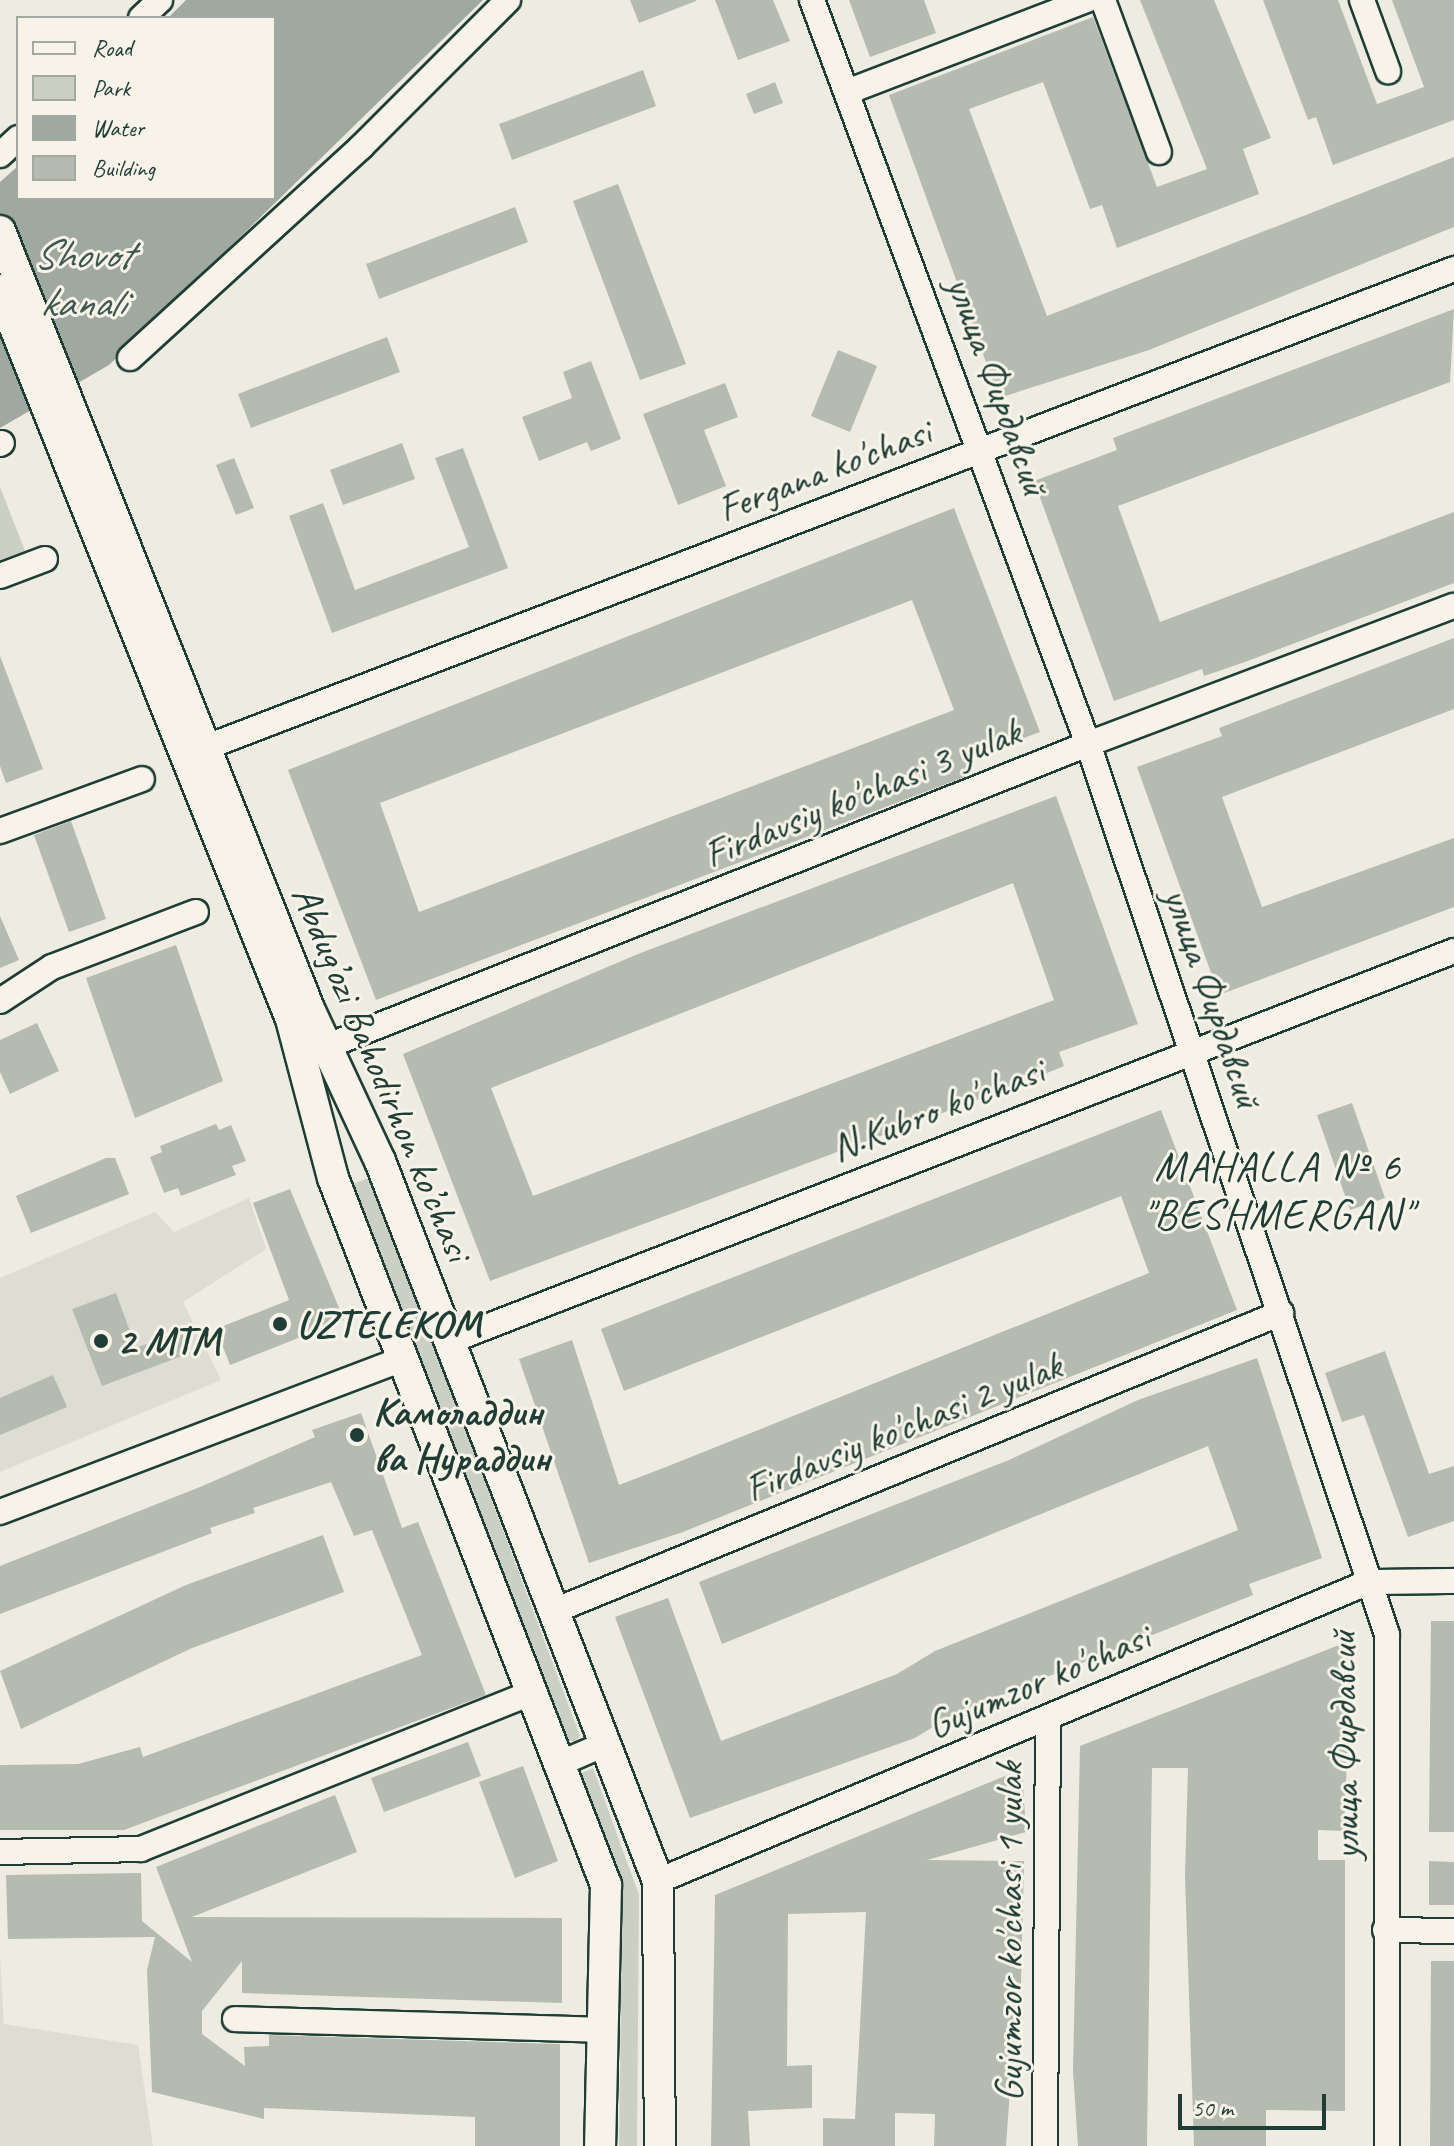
<!DOCTYPE html>
<meta charset="utf-8">
<style>
body{margin:0}
#map{position:relative;width:1454px;height:2146px;overflow:hidden;background:#eeece1;font-family:Caveat,sans-serif}
div>[style]{position:absolute}
[style*='--x']{left:calc(var(--x)*1px);top:calc(var(--y)*1px);width:calc(var(--w)*1px);rotate:calc(var(--a)*1deg)}
.built>*{inset:0;background:#ddddd2}
.green>*{inset:0;background:#cccfc4}
.water>*{inset:0;background:#9fa99f}
.building>*{inset:0;background:#b5bbb0}
.roads{filter:drop-shadow(2px 0 #1f3d34) drop-shadow(-2px 0 #1f3d34) drop-shadow(0 2px #1f3d34) drop-shadow(0 -2px #1f3d34)}
.minor>*{height:24px;margin:-12px;padding:0 12px;transform-origin:12px;border-radius:12px;background:#f7f3e8}
.major>*{height:30px;margin:-15px;padding:0 15px;transform-origin:15px;border-radius:15px;background:#f7f3e8}
.dots>*{width:22px;height:22px;translate:-50% -50%;box-sizing:border-box;border:4px solid #f7f3e8;border-radius:50%}
span{translate:-50% -50%;white-space:nowrap;text-align:center;line-height:1.15;-webkit-text-stroke:6px #f7f3e8;paint-order:stroke}
.street-label{font-size:40px;color:#1f3d34}
.poi-label{font-size:40px;color:#1f3d34;font-weight:700}
.left{translate:0 -50%;text-align:left}
.water-label{font-size:42px;color:#3f584f;font-style:italic}
.neighbourhood-label{font-size:42px;color:#1f3d34;letter-spacing:2px}
.legend{position:absolute;left:16px;top:16px;width:260px;height:184px;box-sizing:border-box;background:#f7f3e8;border:2px solid #a1aaa0;margin:0;padding:10px 14px;list-style:none;font-size:24px;color:#1f3d34}
.legend li{display:flex;align-items:center;gap:16px;height:40px}
.legend b{width:40px;border:2px solid #a1aaa0}
.scale{position:absolute;left:1178px;top:2094px;width:148px;height:36px;box-sizing:border-box;border:4px solid #1f3d34;border-top:0;padding-left:10px;font-size:24px;line-height:28px;white-space:nowrap;color:#1f3d34;-webkit-text-stroke:6px #f7f3e8;paint-order:stroke}
</style>
<div id="map">
<div class="built">
<i style="clip-path:polygon(249px 1198px,266px 1249px,183px 1302px,221px 1380px,0 1472px,0 1278px,155px 1212px,174px 1232px)"></i>
<i style="clip-path:polygon(0 1955px,4px 2024px,138px 2045px,153px 2146px,0 2146px)"></i>
</div>
<div class="green">
<i style="clip-path:polygon(0 487px,25px 551px,0 560px)"></i>
<i style="clip-path:polygon(371px 1177px,580px 1736px,575px 1742px,567px 1740px,353px 1184px)"></i>
<i style="clip-path:polygon(593px 1768px,639px 1895px,637px 2146px,619px 2146px,622px 1915px,619px 1886px,580px 1774px)"></i>
</div>
<div class="water">
<i style="clip-path:polygon(186px 0,483px 0,109px 365px,0 428px,0 182px,18px 166px,18px 198px,274px 198px,274px 18px,168px 18px)"></i>
</div>
<div class="building">
<i style="clip-path:polygon(630px 0,696px 0,696px 1px,639px 23px)"></i>
<i style="clip-path:polygon(715px 0,773px 0,790px 41px,738px 60px)"></i>
<i style="clip-path:polygon(849px 0,924px 0,936px 33px,870px 57px)"></i>
<i style="clip-path:polygon(1140px 0,1214px 0,1271px 138px,1243px 149px,1259px 194px,1117px 248px,1102px 205px,1090px 209px,1043px 82px,969px 109px,1047px 316px,1454px 157px,1454px 227px,1149px 350px,999px 398px,889px 95px,1093px 17px,1157px 187px,1207px 169px)"></i>
<i style="clip-path:polygon(1263px 0,1338px 0,1377px 104px,1424px 87px,1392px 0,1454px 0,1454px 120px,1333px 165px,1316px 117px,1308px 120px)"></i>
<i style="clip-path:polygon(643px 70px,656px 106px,512px 160px,499px 124px)"></i>
<i style="clip-path:polygon(775px 82px,783px 103px,754px 114px,746px 94px)"></i>
<i style="clip-path:polygon(618px 184px,686px 364px,640px 380px,573px 201px)"></i>
<i style="clip-path:polygon(515px 207px,528px 242px,379px 299px,366px 264px)"></i>
<i style="clip-path:polygon(1454px 309px,1450px 382px,1118px 506px,1160px 622px,1454px 512px,1454px 583px,1245px 662px,1204px 676px,1202px 669px,1114px 701px,1034px 481px,1117px 450px,1113px 438px)"></i>
<i style="clip-path:polygon(387px 337px,400px 372px,251px 428px,238px 394px)"></i>
<i style="clip-path:polygon(838px 350px,877px 366px,850px 432px,811px 416px)"></i>
<i style="clip-path:polygon(591px 361px,621px 439px,591px 451px,587px 442px,539px 461px,522px 417px,572px 398px,563px 372px)"></i>
<i style="clip-path:polygon(725px 383px,738px 417px,704px 430px,726px 486px,678px 505px,643px 414px)"></i>
<i style="clip-path:polygon(402px 443px,415px 479px,343px 505px,330px 470px)"></i>
<i style="clip-path:polygon(463px 448px,508px 568px,332px 633px,289px 516px,323px 503px,355px 590px,469px 547px,435px 458px)"></i>
<i style="clip-path:polygon(234px 458px,254px 508px,236px 515px,216px 465px)"></i>
<i style="clip-path:polygon(evenodd,954px 508px,1040px 732px,965px 760px,970px 775px,376px 1000px,288px 770px,954px 508px,912px 600px,954px 710px,419px 912px,380px 803px,912px 600px)"></i>
<i style="clip-path:polygon(1454px 638px,1454px 709px,1222px 797px,1262px 907px,1454px 838px,1454px 907px,1219px 995px,1137px 767px,1222px 736px,1219px 728px)"></i>
<i style="clip-path:polygon(0 656px,43px 769px,6px 783px,0 766px)"></i>
<i style="clip-path:polygon(evenodd,1056px 796px,1138px 1024px,1059px 1052px,1064px 1066px,1023px 1083px,490px 1281px,403px 1054px,638px 954px,1056px 796px,1013px 883px,1054px 1000px,533px 1196px,491px 1088px,1013px 883px)"></i>
<i style="clip-path:polygon(71px 821px,106px 919px,69px 932px,34px 835px)"></i>
<i style="clip-path:polygon(0 916px,19px 960px,0 968px)"></i>
<i style="clip-path:polygon(176px 945px,223px 1081px,135px 1118px,86px 978px)"></i>
<i style="clip-path:polygon(37px 1023px,59px 1071px,10px 1094px,0 1072px,0 1040px)"></i>
<i style="clip-path:polygon(1352px 1103px,1385px 1198px,1350px 1210px,1317px 1115px)"></i>
<i style="clip-path:polygon(1161px 1110px,1237px 1310px,683px 1532px,589px 1563px,519px 1359px,572px 1340px,619px 1485px,666px 1467px,1149px 1273px,1121px 1196px,624px 1391px,601px 1329px)"></i>
<i style="clip-path:polygon(216px 1124px,219px 1130px,231px 1125px,246px 1161px,232px 1166px,236px 1175px,181px 1196px,178px 1188px,164px 1193px,150px 1157px,162px 1152px,160px 1146px)"></i>
<i style="clip-path:polygon(106px 1158px,115px 1158px,129px 1194px,31px 1233px,16px 1196px)"></i>
<i style="clip-path:polygon(290px 1189px,344px 1320px,230px 1365px,216px 1329px,289px 1300px,253px 1203px)"></i>
<i style="clip-path:polygon(116px 1293px,136px 1348px,181px 1331px,190px 1353px,102px 1386px,72px 1309px)"></i>
<i style="clip-path:polygon(1385px 1351px,1429px 1474px,1454px 1466px,1454px 1521px,1408px 1537px,1364px 1415px,1342px 1422px,1325px 1373px)"></i>
<i style="clip-path:polygon(1257px 1358px,1322px 1558px,1249px 1584px,1253px 1595px,954px 1714px,915px 1738px,690px 1818px,615px 1617px,668px 1598px,721px 1741px,897px 1674px,935px 1651px,1238px 1530px,1208px 1446px,722px 1644px,699px 1582px,1009px 1460px,1138px 1400px)"></i>
<i style="clip-path:polygon(53px 1375px,67px 1407px,0 1435px,0 1398px)"></i>
<i style="clip-path:polygon(361px 1413px,402px 1528px,418px 1522px,486px 1695px,124px 1830px,0 1830px,0 1765px,78px 1764px,140px 1747px,143px 1757px,422px 1655px,372px 1530px,354px 1536px,331px 1482px,253px 1508px,255px 1513px,210px 1528px,212px 1533px,0 1614px,0 1566px,200px 1487px,315px 1437px,312px 1430px)"></i>
<i style="clip-path:polygon(323px 1535px,344px 1592px,192px 1648px,21px 1729px,0 1671px,186px 1585px)"></i>
<i style="clip-path:polygon(1431px 1621px,1454px 1621px,1454px 1832px,1429px 1832px)"></i>
<i style="clip-path:polygon(1352px 1640px,1344px 1831px,1318px 1830px,1318px 1860px,1345px 1860px,1345px 2111px,1266px 2110px,1266px 2146px,1194px 2146px,1185px 1876px,1188px 1768px,1152px 1768px,1147px 2146px,1078px 2146px,1073px 2071px,1080px 1746px)"></i>
<i style="clip-path:polygon(468px 1742px,481px 1776px,384px 1812px,371px 1778px)"></i>
<i style="clip-path:polygon(523px 1766px,558px 1861px,515px 1878px,479px 1782px)"></i>
<i style="clip-path:polygon(1022px 1769px,1026px 1832px,927px 1860px,1024px 1861px,1019px 2062px,1012px 2062px,1006px 2146px,934px 2146px,935px 2114px,895px 2113px,895px 2146px,823px 2146px,823px 2118px,855px 2119px,866px 1912px,788px 1914px,787px 2066px,812px 2065px,812px 2108px,748px 2111px,750px 2146px,711px 2146px,715px 1895px)"></i>
<i style="clip-path:polygon(335px 1795px,357px 1852px,192px 1917px,562px 1918px,562px 2003px,242px 1993px,242px 1961px,202px 2011px,202px 2034px,245px 2066px,244px 2047px,269px 2046px,269px 2035px,560px 2044px,560px 2146px,475px 2146px,475px 2117px,264px 2108px,264px 2119px,152px 2092px,147px 1970px,155px 1937px,8px 1939px,6px 1875px,141px 1873px,142px 1921px,192px 1962px,156px 1867px)"></i>
<i style="clip-path:polygon(1429px 1861px,1454px 1862px,1454px 1905px,1429px 1905px)"></i>
<i style="clip-path:polygon(1431px 1961px,1454px 1961px,1454px 2146px,1430px 2146px)"></i>
</div>
<div class="roads">
<div class="minor">
<i style="--x:812;--y:0;--w:794;--a:69.65"></i>
<i style="--x:1088;--y:744;--w:939;--a:71.43"></i>
<i style="--x:1387;--y:1634;--w:512;--a:90"></i>
<i style="--x:1103;--y:0;--w:162;--a:69.8"></i>
<i style="--x:1362;--y:0;--w:76;--a:69.9"></i>
<i style="--x:141;--y:18;--w:26;--a:-43"></i>
<i style="--x:847;--y:92;--w:257;--a:-21"></i>
<i style="--x:0;--y:155;--w:25;--a:-43"></i>
<i style="--x:130;--y:358;--w:313;--a:-42.4"></i>
<i style="--x:361;--y:147;--w:208;--a:-45"></i>
<i style="--x:0;--y:444;--w:2;--a:-27"></i>
<i style="--x:0;--y:576;--w:48;--a:-20.7"></i>
<i style="--x:220;--y:742;--w:1322;--a:-20.97"></i>
<i style="--x:0;--y:831;--w:151;--a:-20.1"></i>
<i style="--x:0;--y:1001;--w:62;--a:-33.2"></i>
<i style="--x:52;--y:967;--w:154;--a:-20.9"></i>
<i style="--x:310;--y:1053;--w:837;--a:-21.66"></i>
<i style="--x:1088;--y:744;--w:391;--a:-20.7"></i>
<i style="--x:450;--y:1341;--w:1077;--a:-21.23"></i>
<i style="--x:0;--y:1512;--w:430;--a:-20.8"></i>
<i style="--x:554;--y:1611;--w:786;--a:-22.29"></i>
<i style="--x:559;--y:1764;--w:50;--a:-23.5"></i>
<i style="--x:0;--y:1852;--w:141;--a:-1.2"></i>
<i style="--x:141;--y:1849;--w:420;--a:-21.8"></i>
<i style="--x:658;--y:1881;--w:771;--a:-22.81"></i>
<i style="--x:1369;--y:1582;--w:85;--a:-0.7"></i>
<i style="--x:1385;--y:1930;--w:69;--a:0.8"></i>
<i style="--x:235;--y:2019;--w:369;--a:1.7"></i>
<i style="--x:1045;--y:2146;--w:427;--a:-89.6"></i>
</div>
<div class="major">
<i style="--x:0;--y:231;--w:839;--a:68.33"></i>
<i style="--x:310;--y:1011;--w:166;--a:65"></i>
<i style="--x:380;--y:1161;--w:772;--a:68.89"></i>
<i style="--x:658;--y:1881;--w:265;--a:89.6"></i>
<i style="--x:0;--y:290;--w:785;--a:68.24"></i>
<i style="--x:291;--y:1019;--w:164;--a:75.2"></i>
<i style="--x:333;--y:1178;--w:758;--a:68.89"></i>
<i style="--x:606;--y:1885;--w:261;--a:91.3"></i>
</div>
</div>
<div class="dots">
<i style="left:280px;top:1324px;background:#1f3d34"></i>
<i style="left:101px;top:1341px;background:#1f3d34"></i>
<i style="left:357px;top:1435px;background:#1f3d34"></i>
</div>
<div class="street-label">
<span style="left:998px;top:386px;rotate:70deg">улица Фирдавсий</span>
<span style="left:824px;top:470px;rotate:-21deg">Fergana ko'chasi</span>
<span style="left:862px;top:793px;rotate:-22deg">Firdavsiy ko'chasi 3 yulak</span>
<span style="left:1213px;top:998px;rotate:71deg">улица Фирдавсий</span>
<span style="left:382px;top:1073px;rotate:67deg">Abdug’ozi Bahodirhon ko’chasi</span>
<span style="left:937px;top:1109px;rotate:-21deg">N.Kubro ko'chasi</span>
<span style="left:903px;top:1427px;rotate:-22deg">Firdavsiy ko'chasi 2 yulak</span>
<span style="left:1038px;top:1681px;rotate:-23deg">Gujumzor ko'chasi</span>
<span style="left:1344px;top:1745px;rotate:-91deg">улица Фирдавсий</span>
<span style="left:1009px;top:1932px;rotate:-90deg">Gujumzor ko'chasi 1 yulak</span>
</div>
<div class="poi-label">
<span class="left" style="left:296px;top:1324px">UZTELEKOM</span>
<span class="left" style="left:117px;top:1341px">2 MTM</span>
<span class="left" style="left:373px;top:1435px">Камоладдин<br>ва Нураддин</span>
</div>
<div class="water-label">
<span style="left:82px;top:279px">Shovot<br>kanali</span>
</div>
<div class="neighbourhood-label">
<span style="left:1278px;top:1191px">MAHALLA № 6<br>"BESHMERGAN"</span>
</div>
<ul class="legend">
<li><b style="height:10px;background:#f7f3e8"></b>Road</li>
<li><b style="height:22px;background:#cccfc4"></b>Park</li>
<li><b style="height:22px;background:#9fa99f"></b>Water</li>
<li><b style="height:22px;background:#b5bbb0"></b>Building</li>
</ul>
<div class="scale">50 m</div>
</div>
